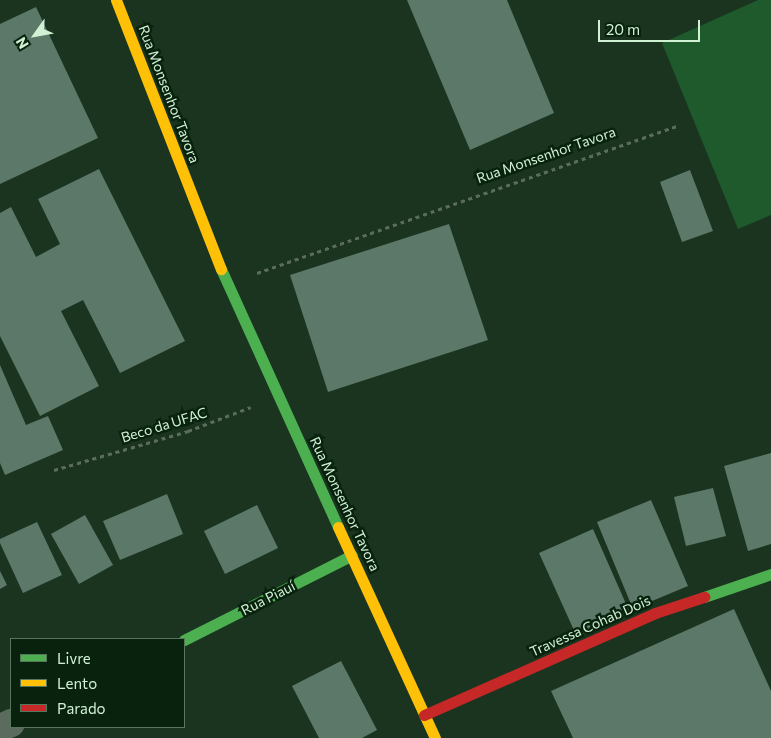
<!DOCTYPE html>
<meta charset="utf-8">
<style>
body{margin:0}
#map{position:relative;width:771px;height:738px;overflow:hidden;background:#1a3420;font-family:Commissioner,sans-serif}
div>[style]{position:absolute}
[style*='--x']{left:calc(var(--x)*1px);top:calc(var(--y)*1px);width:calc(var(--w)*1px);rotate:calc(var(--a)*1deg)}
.green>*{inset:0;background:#1e5a2c}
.building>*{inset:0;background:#5b7869}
.path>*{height:3px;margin-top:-1.5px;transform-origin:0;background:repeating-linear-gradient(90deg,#5b6c5e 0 4px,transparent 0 8px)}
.street>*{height:28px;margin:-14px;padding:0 14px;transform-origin:14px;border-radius:14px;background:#5b6c5e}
.fast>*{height:11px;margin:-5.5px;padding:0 5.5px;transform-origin:5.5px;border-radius:5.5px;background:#4caf50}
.slow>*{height:11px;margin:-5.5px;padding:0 5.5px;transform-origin:5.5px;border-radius:5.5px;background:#ffc107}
.jam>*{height:11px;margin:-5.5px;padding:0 5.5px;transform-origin:5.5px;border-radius:5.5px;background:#c62828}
span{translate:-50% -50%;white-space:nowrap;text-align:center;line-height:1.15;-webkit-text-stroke:5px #08220e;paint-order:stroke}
.street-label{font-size:14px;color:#d1f1d4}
.legend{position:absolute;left:10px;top:638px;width:175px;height:90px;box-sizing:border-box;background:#08220e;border:1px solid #58755d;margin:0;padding:6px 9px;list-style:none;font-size:15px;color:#d1f1d4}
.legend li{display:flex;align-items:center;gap:10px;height:25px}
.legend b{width:25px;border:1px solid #58755d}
.north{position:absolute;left:10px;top:10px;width:50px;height:50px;-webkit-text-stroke:4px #08220e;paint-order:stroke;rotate:238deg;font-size:14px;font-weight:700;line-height:20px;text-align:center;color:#d1f1d4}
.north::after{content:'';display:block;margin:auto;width:18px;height:22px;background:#d1f1d4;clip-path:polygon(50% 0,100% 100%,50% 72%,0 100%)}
.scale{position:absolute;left:598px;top:20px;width:102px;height:22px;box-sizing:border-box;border:2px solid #d1f1d4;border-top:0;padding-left:6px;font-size:15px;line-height:18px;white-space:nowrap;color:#d1f1d4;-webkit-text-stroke:4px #08220e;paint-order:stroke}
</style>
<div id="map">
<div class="green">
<i style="clip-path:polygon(758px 0,771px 0,771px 215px,738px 229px,662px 43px)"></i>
</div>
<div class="building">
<i style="clip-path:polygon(407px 0,507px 0,554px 113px,470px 150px)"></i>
<i style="clip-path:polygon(36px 7px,98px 138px,0 184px,0 24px)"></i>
<i style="clip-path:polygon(99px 169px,185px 341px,120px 373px,83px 300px,61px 311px,99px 386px,40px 416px,0 336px,0 213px,11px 207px,36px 257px,60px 244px,38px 199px)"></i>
<i style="clip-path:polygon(690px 170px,713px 231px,682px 242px,660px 182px)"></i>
<i style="clip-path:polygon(449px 224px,488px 340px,328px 392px,290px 275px)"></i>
<i style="clip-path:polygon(0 365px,26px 425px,48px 416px,63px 450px,5px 475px,0 463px)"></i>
<i style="clip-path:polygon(771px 453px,771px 544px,748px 551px,724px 466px)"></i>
<i style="clip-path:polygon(713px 488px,726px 536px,686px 546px,674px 497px)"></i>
<i style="clip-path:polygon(167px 494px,183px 534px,120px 560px,103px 521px)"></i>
<i style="clip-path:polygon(651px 500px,688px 586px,633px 609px,597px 522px)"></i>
<i style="clip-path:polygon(257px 505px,278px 548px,225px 574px,204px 531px)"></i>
<i style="clip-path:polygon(85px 515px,113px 565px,79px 584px,51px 534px)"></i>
<i style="clip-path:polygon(37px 522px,62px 575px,23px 593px,0 543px,0 539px)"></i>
<i style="clip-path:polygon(593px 529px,630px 613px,577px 637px,539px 553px)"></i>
<i style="clip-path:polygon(0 571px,7px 585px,0 589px)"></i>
<i style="clip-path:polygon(734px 609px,771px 691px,771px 738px,573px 738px,551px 691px)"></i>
<i style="clip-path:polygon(341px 661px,377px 730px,362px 738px,319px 738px,292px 686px)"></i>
</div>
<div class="path">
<i style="--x:257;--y:273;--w:444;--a:-19.3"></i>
<i style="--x:54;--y:470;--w:140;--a:-16.2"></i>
<i style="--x:188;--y:431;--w:67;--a:-20.9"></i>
</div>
<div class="street">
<i style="--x:0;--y:728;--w:12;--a:-24"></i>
</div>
<div class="fast">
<i style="--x:221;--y:269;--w:283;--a:65.6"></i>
<i style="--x:704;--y:597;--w:71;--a:-18.9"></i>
<i style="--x:184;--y:640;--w:188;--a:-26.8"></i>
</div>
<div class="slow">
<i style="--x:116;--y:0;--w:289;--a:68.7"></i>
<i style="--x:338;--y:527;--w:232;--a:65.3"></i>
</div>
<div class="jam">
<i style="--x:424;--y:715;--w:253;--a:-23.8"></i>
<i style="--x:655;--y:613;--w:52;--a:-18.1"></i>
</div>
<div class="street-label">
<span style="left:169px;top:94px;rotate:69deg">Rua Monsenhor Tavora</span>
<span style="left:546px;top:155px;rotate:-19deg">Rua Monsenhor Tavora</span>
<span style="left:164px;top:425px;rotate:-17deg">Beco da UFAC</span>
<span style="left:345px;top:504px;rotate:65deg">Rua Monsenhor Tavora</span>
<span style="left:268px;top:598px;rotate:-27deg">Rua Piauí</span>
<span style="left:590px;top:626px;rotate:-24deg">Travessa Cohab Dois</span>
</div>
<ul class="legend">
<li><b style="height:6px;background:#4caf50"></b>Livre</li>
<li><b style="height:6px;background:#ffc107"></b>Lento</li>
<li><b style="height:6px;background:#c62828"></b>Parado</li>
</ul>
<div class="north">N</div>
<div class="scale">20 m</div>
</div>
